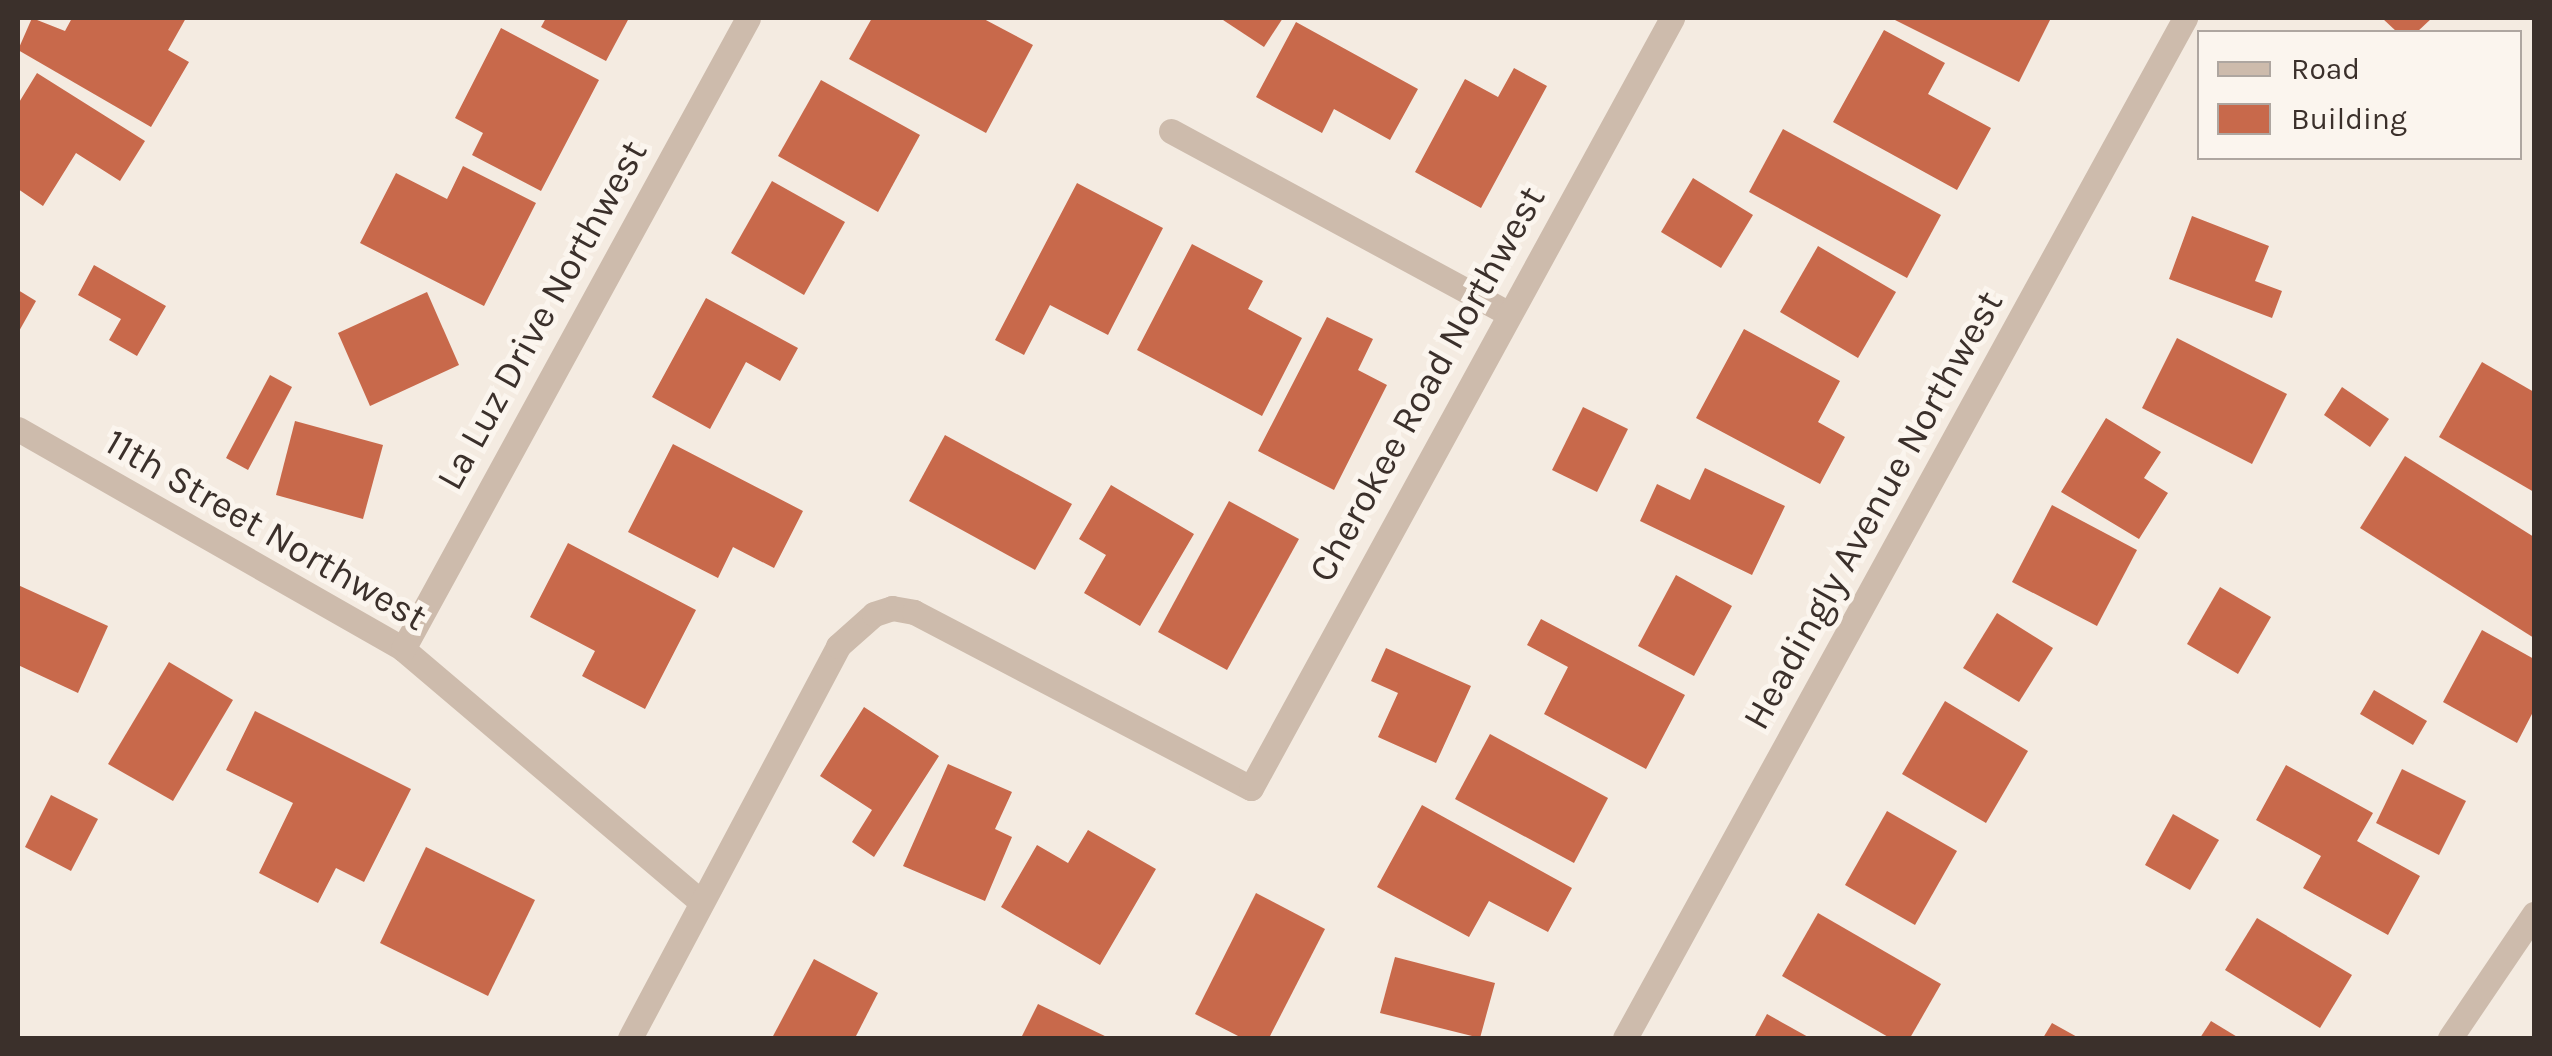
<!DOCTYPE html>
<style>
body{margin:0}
#map{position:relative;width:2552px;height:1056px;overflow:hidden;background:#f4ebe1;font-family:Karla,sans-serif}
div>[style]{position:absolute}
[style*='--x']{left:calc(var(--x)*1px);top:calc(var(--y)*1px);width:calc(var(--w)*1px);rotate:calc(var(--a)*1deg)}
.building>*{inset:0;background:#c8694b}
.street>*{height:25px;margin:-12.5px;padding:0 12.5px;transform-origin:12.5px;border-radius:12.5px;background:#cdbbac}
span{translate:-50% -50%;white-space:nowrap;text-align:center;line-height:1.15;-webkit-text-stroke:10px #fbf5ee;paint-order:stroke}
.street-label{font-size:38px;color:#3b302b}
.frame{position:absolute;inset:0;border:20px solid #3b302b;pointer-events:none}
.legend{position:absolute;left:2197px;top:30px;width:325px;height:130px;box-sizing:border-box;background:#fbf5ee;border:2px solid #aea6a0;margin:0;padding:12px 18px;list-style:none;font-size:30px;color:#3b302b}
.legend li{display:flex;align-items:center;gap:20px;height:50px}
.legend b{width:50px;border:2px solid #aea6a0}
</style>
<div id="map">
<div class="building">
<i style="clip-path:polygon(32px 18px,65px 31px,72px 18px,186px 18px,168px 50px,189px 62px,151px 127px,18px 50px)"></i>
<i style="clip-path:polygon(546px 18px,629px 18px,606px 61px,541px 27px)"></i>
<i style="clip-path:polygon(872px 18px,982px 18px,1033px 45px,986px 133px,849px 59px)"></i>
<i style="clip-path:polygon(1220px 18px,1283px 18px,1264px 47px)"></i>
<i style="clip-path:polygon(1891px 18px,2051px 18px,2019px 82px)"></i>
<i style="clip-path:polygon(2382px 18px,2432px 18px,2417px 32px,2397px 32px)"></i>
<i style="clip-path:polygon(1296px 22px,1418px 89px,1390px 140px,1334px 109px,1322px 133px,1256px 97px)"></i>
<i style="clip-path:polygon(501px 28px,599px 80px,541px 191px,472px 155px,483px 133px,455px 118px)"></i>
<i style="clip-path:polygon(1884px 30px,1945px 63px,1928px 94px,1991px 128px,1957px 190px,1833px 122px)"></i>
<i style="clip-path:polygon(1514px 68px,1547px 86px,1481px 208px,1415px 172px,1465px 79px,1498px 97px)"></i>
<i style="clip-path:polygon(37px 73px,145px 141px,120px 181px,76px 153px,43px 206px,18px 189px,18px 104px)"></i>
<i style="clip-path:polygon(821px 80px,920px 135px,878px 212px,778px 156px)"></i>
<i style="clip-path:polygon(1783px 129px,1941px 215px,1907px 278px,1749px 192px)"></i>
<i style="clip-path:polygon(463px 166px,536px 203px,484px 306px,360px 243px,396px 173px,447px 199px)"></i>
<i style="clip-path:polygon(1693px 178px,1753px 215px,1721px 268px,1661px 232px)"></i>
<i style="clip-path:polygon(772px 181px,845px 222px,804px 295px,731px 253px)"></i>
<i style="clip-path:polygon(1077px 183px,1163px 228px,1108px 335px,1050px 305px,1024px 355px,995px 340px)"></i>
<i style="clip-path:polygon(2192px 216px,2269px 246px,2255px 281px,2282px 291px,2272px 318px,2169px 279px)"></i>
<i style="clip-path:polygon(1192px 244px,1263px 281px,1248px 309px,1302px 338px,1262px 416px,1137px 350px)"></i>
<i style="clip-path:polygon(1818px 246px,1896px 292px,1858px 358px,1780px 312px)"></i>
<i style="clip-path:polygon(94px 265px,166px 306px,137px 356px,109px 340px,121px 319px,78px 295px)"></i>
<i style="clip-path:polygon(18px 290px,36px 301px,18px 333px)"></i>
<i style="clip-path:polygon(427px 292px,459px 365px,370px 406px,338px 333px)"></i>
<i style="clip-path:polygon(706px 298px,798px 348px,780px 381px,746px 362px,710px 429px,652px 397px)"></i>
<i style="clip-path:polygon(1327px 317px,1373px 339px,1358px 370px,1387px 385px,1334px 490px,1258px 451px)"></i>
<i style="clip-path:polygon(1744px 329px,1840px 381px,1818px 422px,1845px 437px,1820px 484px,1696px 418px)"></i>
<i style="clip-path:polygon(2177px 338px,2287px 394px,2252px 464px,2142px 408px)"></i>
<i style="clip-path:polygon(2482px 362px,2534px 392px,2534px 492px,2439px 437px)"></i>
<i style="clip-path:polygon(270px 375px,292px 387px,248px 470px,226px 458px)"></i>
<i style="clip-path:polygon(2342px 387px,2389px 419px,2370px 447px,2324px 415px)"></i>
<i style="clip-path:polygon(1583px 407px,1628px 429px,1597px 492px,1552px 470px)"></i>
<i style="clip-path:polygon(2106px 418px,2161px 452px,2144px 478px,2168px 493px,2139px 539px,2061px 492px)"></i>
<i style="clip-path:polygon(295px 421px,383px 445px,363px 519px,276px 495px)"></i>
<i style="clip-path:polygon(945px 435px,1072px 504px,1035px 570px,909px 501px)"></i>
<i style="clip-path:polygon(673px 444px,803px 511px,774px 568px,733px 547px,718px 578px,628px 532px)"></i>
<i style="clip-path:polygon(2405px 456px,2534px 537px,2534px 638px,2360px 528px)"></i>
<i style="clip-path:polygon(1705px 468px,1785px 506px,1752px 575px,1640px 521px,1657px 484px,1690px 500px)"></i>
<i style="clip-path:polygon(1111px 485px,1194px 534px,1140px 626px,1084px 593px,1106px 555px,1079px 539px)"></i>
<i style="clip-path:polygon(1229px 501px,1299px 539px,1227px 670px,1158px 632px)"></i>
<i style="clip-path:polygon(2052px 505px,2137px 550px,2097px 626px,2012px 582px)"></i>
<i style="clip-path:polygon(568px 543px,696px 610px,645px 709px,582px 676px,595px 651px,530px 617px)"></i>
<i style="clip-path:polygon(1676px 575px,1732px 606px,1694px 676px,1638px 646px)"></i>
<i style="clip-path:polygon(18px 585px,108px 626px,78px 693px,18px 665px)"></i>
<i style="clip-path:polygon(2220px 587px,2271px 617px,2238px 674px,2187px 644px)"></i>
<i style="clip-path:polygon(1997px 613px,2053px 648px,2019px 702px,1963px 668px)"></i>
<i style="clip-path:polygon(1541px 619px,1685px 695px,1646px 769px,1544px 714px,1568px 667px,1527px 645px)"></i>
<i style="clip-path:polygon(2482px 630px,2534px 659px,2534px 710px,2517px 743px,2443px 702px)"></i>
<i style="clip-path:polygon(1386px 648px,1471px 686px,1436px 763px,1378px 737px,1398px 693px,1371px 681px)"></i>
<i style="clip-path:polygon(169px 662px,233px 700px,173px 801px,108px 764px)"></i>
<i style="clip-path:polygon(2374px 690px,2427px 721px,2413px 745px,2360px 714px)"></i>
<i style="clip-path:polygon(1945px 701px,2028px 751px,1986px 823px,1902px 774px)"></i>
<i style="clip-path:polygon(864px 707px,939px 756px,874px 857px,852px 842px,872px 810px,820px 776px)"></i>
<i style="clip-path:polygon(255px 711px,411px 789px,364px 882px,336px 868px,318px 903px,259px 873px,293px 803px,226px 770px)"></i>
<i style="clip-path:polygon(1490px 734px,1608px 798px,1574px 863px,1455px 799px)"></i>
<i style="clip-path:polygon(948px 764px,1012px 792px,995px 829px,1012px 837px,985px 901px,903px 866px)"></i>
<i style="clip-path:polygon(2286px 765px,2373px 813px,2357px 841px,2420px 876px,2388px 935px,2303px 888px,2321px 856px,2256px 820px)"></i>
<i style="clip-path:polygon(2402px 769px,2466px 801px,2439px 855px,2376px 823px)"></i>
<i style="clip-path:polygon(51px 795px,98px 819px,71px 871px,25px 847px)"></i>
<i style="clip-path:polygon(1422px 805px,1572px 888px,1548px 932px,1489px 901px,1469px 937px,1377px 887px)"></i>
<i style="clip-path:polygon(1887px 811px,1957px 851px,1915px 925px,1845px 885px)"></i>
<i style="clip-path:polygon(2173px 814px,2219px 840px,2190px 890px,2145px 865px)"></i>
<i style="clip-path:polygon(1088px 830px,1156px 869px,1100px 965px,1001px 907px,1037px 845px,1068px 863px)"></i>
<i style="clip-path:polygon(426px 847px,535px 900px,488px 996px,380px 943px)"></i>
<i style="clip-path:polygon(1256px 893px,1325px 929px,1269px 1038px,1242px 1038px,1195px 1014px)"></i>
<i style="clip-path:polygon(1818px 913px,1941px 984px,1910px 1038px,1890px 1038px,1782px 976px)"></i>
<i style="clip-path:polygon(2257px 918px,2352px 975px,2320px 1028px,2225px 970px)"></i>
<i style="clip-path:polygon(1395px 957px,1495px 983px,1480px 1038px,1380px 1013px)"></i>
<i style="clip-path:polygon(814px 959px,878px 993px,855px 1038px,772px 1038px)"></i>
<i style="clip-path:polygon(1038px 1004px,1109px 1038px,1021px 1038px)"></i>
<i style="clip-path:polygon(1767px 1014px,1810px 1038px,1754px 1038px)"></i>
<i style="clip-path:polygon(2211px 1021px,2239px 1038px,2200px 1038px)"></i>
<i style="clip-path:polygon(2052px 1023px,2079px 1038px,2043px 1038px)"></i>
</div>
<div class="street">
<i style="--x:1171;--y:131;--w:382;--a:28.4"></i>
<i style="--x:18;--y:429;--w:443;--a:29.7"></i>
<i style="--x:403;--y:649;--w:388;--a:40.3"></i>
<i style="--x:403;--y:649;--w:719;--a:-61.33"></i>
<i style="--x:630;--y:1038;--w:444;--a:-62"></i>
<i style="--x:838;--y:646;--w:48;--a:-41.6"></i>
<i style="--x:874;--y:614;--w:19;--a:-18"></i>
<i style="--x:892;--y:608;--w:22;--a:10"></i>
<i style="--x:914;--y:612;--w:380;--a:27.6"></i>
<i style="--x:1251;--y:788;--w:878;--a:-61.33"></i>
<i style="--x:1625;--y:1038;--w:1164;--a:-61.23"></i>
<i style="--x:2450;--y:1038;--w:150;--a:-55.9"></i>
</div>
<div class="street-label">
<span style="left:542px;top:315px;rotate:-61deg">La Luz Drive Northwest</span>
<span style="left:1427px;top:384px;rotate:-61deg">Cherokee Road Northwest</span>
<span style="left:1873px;top:510px;rotate:-61deg">Headingly Avenue Northwest</span>
<span style="left:266px;top:530px;rotate:30deg">11th Street Northwest</span>
</div>
<div class="frame"></div>
<ul class="legend">
<li><b style="height:12px;background:#cdbbac"></b>Road</li>
<li><b style="height:28px;background:#c8694b"></b>Building</li>
</ul>
</div>
